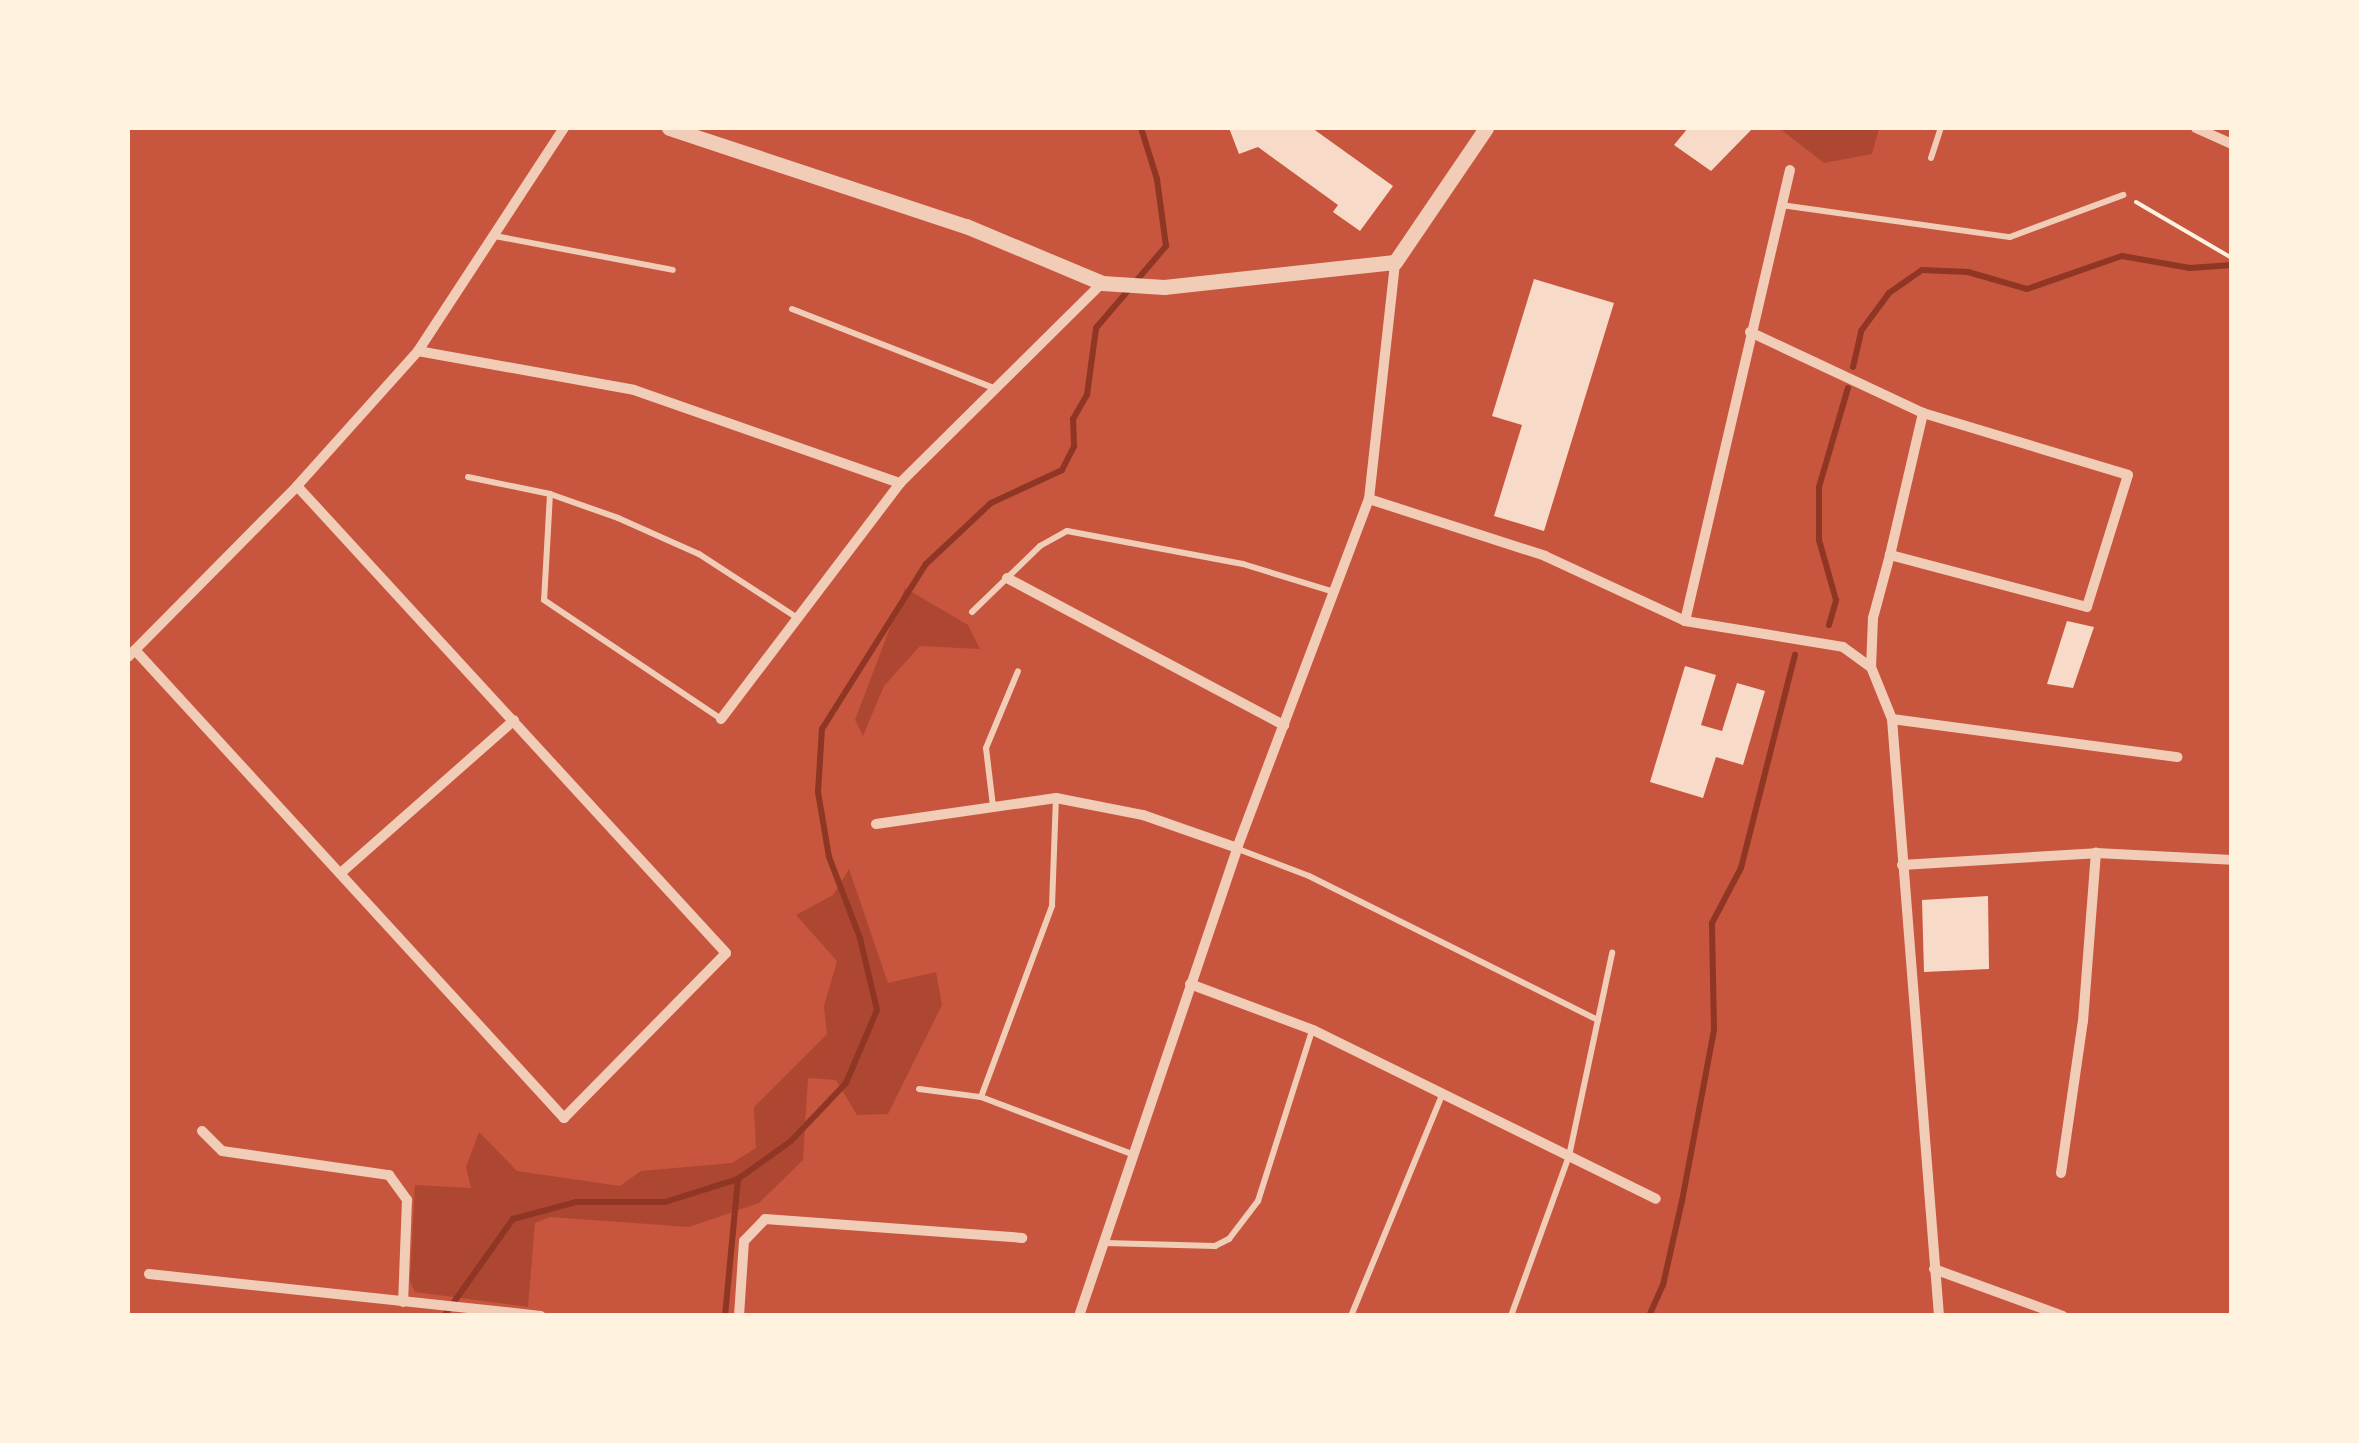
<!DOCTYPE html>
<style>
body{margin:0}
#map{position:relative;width:2359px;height:1443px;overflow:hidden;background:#c8553d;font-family:"Alegreya Sans",sans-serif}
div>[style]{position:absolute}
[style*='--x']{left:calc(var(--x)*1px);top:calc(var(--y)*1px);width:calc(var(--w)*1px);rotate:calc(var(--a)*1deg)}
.green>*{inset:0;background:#ae4732}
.stream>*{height:6px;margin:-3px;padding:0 3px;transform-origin:3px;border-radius:3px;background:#8f3625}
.building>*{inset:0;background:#f7dbc8}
.path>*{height:4px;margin:-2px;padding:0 2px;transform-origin:2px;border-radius:2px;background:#fff3e0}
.service>*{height:6px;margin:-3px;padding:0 3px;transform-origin:3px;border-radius:3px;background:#f1ccb7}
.minor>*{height:10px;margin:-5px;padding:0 5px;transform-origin:5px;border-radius:5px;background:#f1ccb7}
.tertiary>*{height:15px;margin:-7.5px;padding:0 7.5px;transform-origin:7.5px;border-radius:7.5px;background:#f1ccb7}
span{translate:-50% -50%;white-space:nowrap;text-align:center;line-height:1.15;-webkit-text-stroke:10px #fff3e0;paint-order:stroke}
.frame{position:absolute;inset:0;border:130px solid #fff3e0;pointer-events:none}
</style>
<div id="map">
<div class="green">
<i style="clip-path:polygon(1779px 128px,1879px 128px,1872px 154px,1824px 163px)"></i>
<i style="clip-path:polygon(905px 588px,968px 625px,980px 649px,920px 646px,884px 686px,863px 736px,855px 720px)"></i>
<i style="clip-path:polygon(849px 869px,888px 983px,936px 972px,942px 1005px,888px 1114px,857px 1115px,836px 1080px,808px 1078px,803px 1160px,759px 1203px,689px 1227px,550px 1217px,535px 1223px,528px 1307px,415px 1292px,410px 1281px,415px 1185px,471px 1188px,466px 1167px,479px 1132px,517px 1171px,620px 1186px,641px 1171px,732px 1163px,756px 1148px,754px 1107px,827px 1034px,824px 1006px,837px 961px,796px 915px,833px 895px)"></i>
</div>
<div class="stream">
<i style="--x:1853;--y:367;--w:37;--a:-77"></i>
<i style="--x:1861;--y:331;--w:47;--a:-53.6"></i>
<i style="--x:1889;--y:293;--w:40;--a:-34.9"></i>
<i style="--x:1922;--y:270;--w:46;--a:2.5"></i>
<i style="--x:1968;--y:272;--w:61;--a:16.1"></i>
<i style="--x:2027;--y:289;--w:101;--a:-19.2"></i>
<i style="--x:2122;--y:256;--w:69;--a:10"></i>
<i style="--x:2190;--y:268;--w:42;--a:-4.1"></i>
<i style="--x:1829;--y:625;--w:26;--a:-74"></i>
<i style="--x:1836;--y:600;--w:62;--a:-105.8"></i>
<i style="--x:1819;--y:540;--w:53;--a:-90"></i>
<i style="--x:1819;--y:487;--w:103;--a:-73.7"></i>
<i style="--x:444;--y:1316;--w:119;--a:-54.6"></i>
<i style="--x:513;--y:1219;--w:65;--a:-15.1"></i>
<i style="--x:576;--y:1202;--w:89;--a:0"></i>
<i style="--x:665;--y:1202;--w:77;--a:-17.5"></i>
<i style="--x:738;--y:1179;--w:65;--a:-35.6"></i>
<i style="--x:791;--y:1141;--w:80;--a:-46.5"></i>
<i style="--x:846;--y:1083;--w:79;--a:-67"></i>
<i style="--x:877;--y:1010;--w:74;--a:-103.3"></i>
<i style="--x:860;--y:938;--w:87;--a:-110.9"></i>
<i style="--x:829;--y:857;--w:66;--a:-99.6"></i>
<i style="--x:818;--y:792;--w:63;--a:-86.4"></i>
<i style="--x:822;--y:729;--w:195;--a:-57.8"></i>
<i style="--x:926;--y:564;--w:89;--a:-43.2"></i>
<i style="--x:991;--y:503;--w:78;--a:-24.9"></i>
<i style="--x:1062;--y:470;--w:27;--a:-63"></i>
<i style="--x:1074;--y:446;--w:27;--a:-92"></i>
<i style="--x:1073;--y:419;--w:28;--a:-60"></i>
<i style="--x:1087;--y:395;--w:68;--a:-82.3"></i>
<i style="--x:1096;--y:328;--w:108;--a:-49.5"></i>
<i style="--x:1166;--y:246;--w:68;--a:-97.7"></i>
<i style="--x:1157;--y:179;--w:53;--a:-107.4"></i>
<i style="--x:725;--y:1316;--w:138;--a:-84.6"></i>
<i style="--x:1649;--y:1316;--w:34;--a:-66"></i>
<i style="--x:1663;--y:1285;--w:86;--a:-77.3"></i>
<i style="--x:1682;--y:1201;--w:174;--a:-79.4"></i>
<i style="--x:1714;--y:1030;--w:107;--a:-91.1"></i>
<i style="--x:1712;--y:923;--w:62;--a:-62.2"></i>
<i style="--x:1741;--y:868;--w:220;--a:-75.8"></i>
</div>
<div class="building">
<i style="clip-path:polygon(1229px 128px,1312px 128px,1393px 186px,1360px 231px,1333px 212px,1338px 205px,1258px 147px,1239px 154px)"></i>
<i style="clip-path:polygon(1688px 128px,1753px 128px,1711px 171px,1674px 145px)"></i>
<i style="clip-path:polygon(1534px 279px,1614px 303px,1544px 531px,1494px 516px,1522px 425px,1492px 416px)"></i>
<i style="clip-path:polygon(2067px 621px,2094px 627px,2073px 688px,2047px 684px)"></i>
<i style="clip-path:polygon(1685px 666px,1716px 675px,1701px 725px,1722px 731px,1737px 683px,1765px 691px,1743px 765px,1716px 757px,1703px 798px,1650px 782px)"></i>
<i style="clip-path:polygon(1988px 896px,1989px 969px,1924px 972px,1922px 900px)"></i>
</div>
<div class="path">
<i style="--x:2136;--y:202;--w:111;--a:30.3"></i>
</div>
<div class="service">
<i style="--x:1931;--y:158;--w:32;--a:-72"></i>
<i style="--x:1781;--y:205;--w:231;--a:8"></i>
<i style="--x:2010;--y:237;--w:121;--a:-20.4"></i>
<i style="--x:495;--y:236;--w:181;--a:10.8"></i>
<i style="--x:792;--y:309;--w:219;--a:21.4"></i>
<i style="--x:468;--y:477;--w:84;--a:11.7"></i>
<i style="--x:550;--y:494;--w:72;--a:19.4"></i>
<i style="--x:618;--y:518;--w:89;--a:24"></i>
<i style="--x:699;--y:554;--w:116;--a:33"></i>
<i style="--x:550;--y:494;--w:106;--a:93.2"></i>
<i style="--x:544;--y:600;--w:213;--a:33.9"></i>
<i style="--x:972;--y:612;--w:95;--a:-44.1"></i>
<i style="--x:1040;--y:546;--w:31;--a:-29"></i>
<i style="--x:1067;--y:531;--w:179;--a:10.6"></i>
<i style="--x:1243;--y:564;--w:95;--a:17.1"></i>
<i style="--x:993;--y:806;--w:58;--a:-96.9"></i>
<i style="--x:986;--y:748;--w:83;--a:-67.4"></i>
<i style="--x:1238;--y:849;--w:76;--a:20.8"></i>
<i style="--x:1309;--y:876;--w:323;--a:26.5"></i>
<i style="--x:919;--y:1089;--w:63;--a:7.4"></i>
<i style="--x:981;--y:1097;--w:158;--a:20.7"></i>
<i style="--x:981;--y:1097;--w:204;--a:-69.6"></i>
<i style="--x:1052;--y:906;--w:108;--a:-87.9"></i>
<i style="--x:1105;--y:1243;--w:110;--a:1.6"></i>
<i style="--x:1215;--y:1246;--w:16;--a:-27"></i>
<i style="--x:1229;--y:1239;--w:48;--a:-52.7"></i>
<i style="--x:1258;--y:1201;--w:178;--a:-72.4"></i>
<i style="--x:1351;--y:1316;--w:241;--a:-67.6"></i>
<i style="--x:1511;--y:1316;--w:170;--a:-70.1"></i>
<i style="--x:1569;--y:1156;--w:208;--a:-78"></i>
</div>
<div class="minor">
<i style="--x:2196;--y:128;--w:39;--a:24"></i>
<i style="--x:1750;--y:332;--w:191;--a:25.1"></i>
<i style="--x:1923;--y:413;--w:214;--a:16.8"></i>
<i style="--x:2128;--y:475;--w:138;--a:107.3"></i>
<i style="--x:2087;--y:607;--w:204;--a:-165.2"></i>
<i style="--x:1890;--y:555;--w:65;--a:105.1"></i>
<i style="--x:1873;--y:618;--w:49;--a:92.3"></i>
<i style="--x:418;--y:351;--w:219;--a:10.2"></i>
<i style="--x:634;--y:390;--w:282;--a:19.3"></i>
<i style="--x:1369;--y:499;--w:185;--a:17.9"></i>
<i style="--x:1545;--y:556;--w:154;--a:24.9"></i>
<i style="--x:1685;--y:621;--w:160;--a:9.3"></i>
<i style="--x:1843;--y:647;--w:34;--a:36"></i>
<i style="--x:1871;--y:667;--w:56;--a:68"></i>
<i style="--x:1892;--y:719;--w:599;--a:85.5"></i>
<i style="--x:1890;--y:555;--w:146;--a:-76.9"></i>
<i style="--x:1007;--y:578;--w:314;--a:28"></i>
<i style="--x:1685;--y:621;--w:463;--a:-76.9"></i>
<i style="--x:135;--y:650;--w:635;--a:47.49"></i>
<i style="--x:564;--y:1118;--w:231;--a:-45.5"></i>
<i style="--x:726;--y:953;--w:634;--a:-132.57"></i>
<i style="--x:128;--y:657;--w:240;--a:-45.3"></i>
<i style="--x:297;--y:486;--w:181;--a:-48.1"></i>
<i style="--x:418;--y:351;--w:267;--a:-56.8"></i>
<i style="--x:721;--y:719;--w:296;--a:-52.8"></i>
<i style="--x:900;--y:483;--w:284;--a:-44.7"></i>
<i style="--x:1892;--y:719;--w:288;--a:7.6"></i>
<i style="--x:876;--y:824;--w:182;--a:-8.2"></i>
<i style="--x:1056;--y:798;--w:89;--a:11.1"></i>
<i style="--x:1143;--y:815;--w:100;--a:19.3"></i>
<i style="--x:1902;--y:865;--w:194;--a:-3.5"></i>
<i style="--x:2096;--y:853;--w:136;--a:2.9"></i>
<i style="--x:343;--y:871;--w:228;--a:-41.4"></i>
<i style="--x:1190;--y:984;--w:131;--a:20.5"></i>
<i style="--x:1313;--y:1030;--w:382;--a:26.2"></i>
<i style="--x:202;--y:1131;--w:28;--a:45"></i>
<i style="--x:222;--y:1151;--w:169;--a:8.2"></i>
<i style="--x:389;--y:1175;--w:31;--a:54"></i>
<i style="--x:407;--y:1200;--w:102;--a:92.2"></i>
<i style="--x:2061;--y:1173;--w:154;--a:-81.8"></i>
<i style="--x:2083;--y:1021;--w:169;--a:-85.6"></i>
<i style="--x:1934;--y:1269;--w:137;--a:20"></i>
<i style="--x:149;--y:1274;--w:394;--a:6.1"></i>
<i style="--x:739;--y:1316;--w:75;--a:-86.2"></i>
<i style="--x:744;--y:1241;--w:30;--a:-46"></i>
<i style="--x:765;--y:1219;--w:258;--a:4.2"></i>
<i style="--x:1079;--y:1316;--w:494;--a:-71.3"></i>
<i style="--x:1237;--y:848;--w:373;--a:-69.3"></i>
<i style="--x:1369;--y:499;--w:238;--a:-83.7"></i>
</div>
<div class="tertiary">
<i style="--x:669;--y:128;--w:313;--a:18.3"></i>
<i style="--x:966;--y:226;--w:147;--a:22.7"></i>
<i style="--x:1102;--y:283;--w:62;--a:3.7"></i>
<i style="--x:1164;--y:287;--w:232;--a:-6.2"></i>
<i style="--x:1395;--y:262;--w:162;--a:-55.8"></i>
</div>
<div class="frame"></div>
</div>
